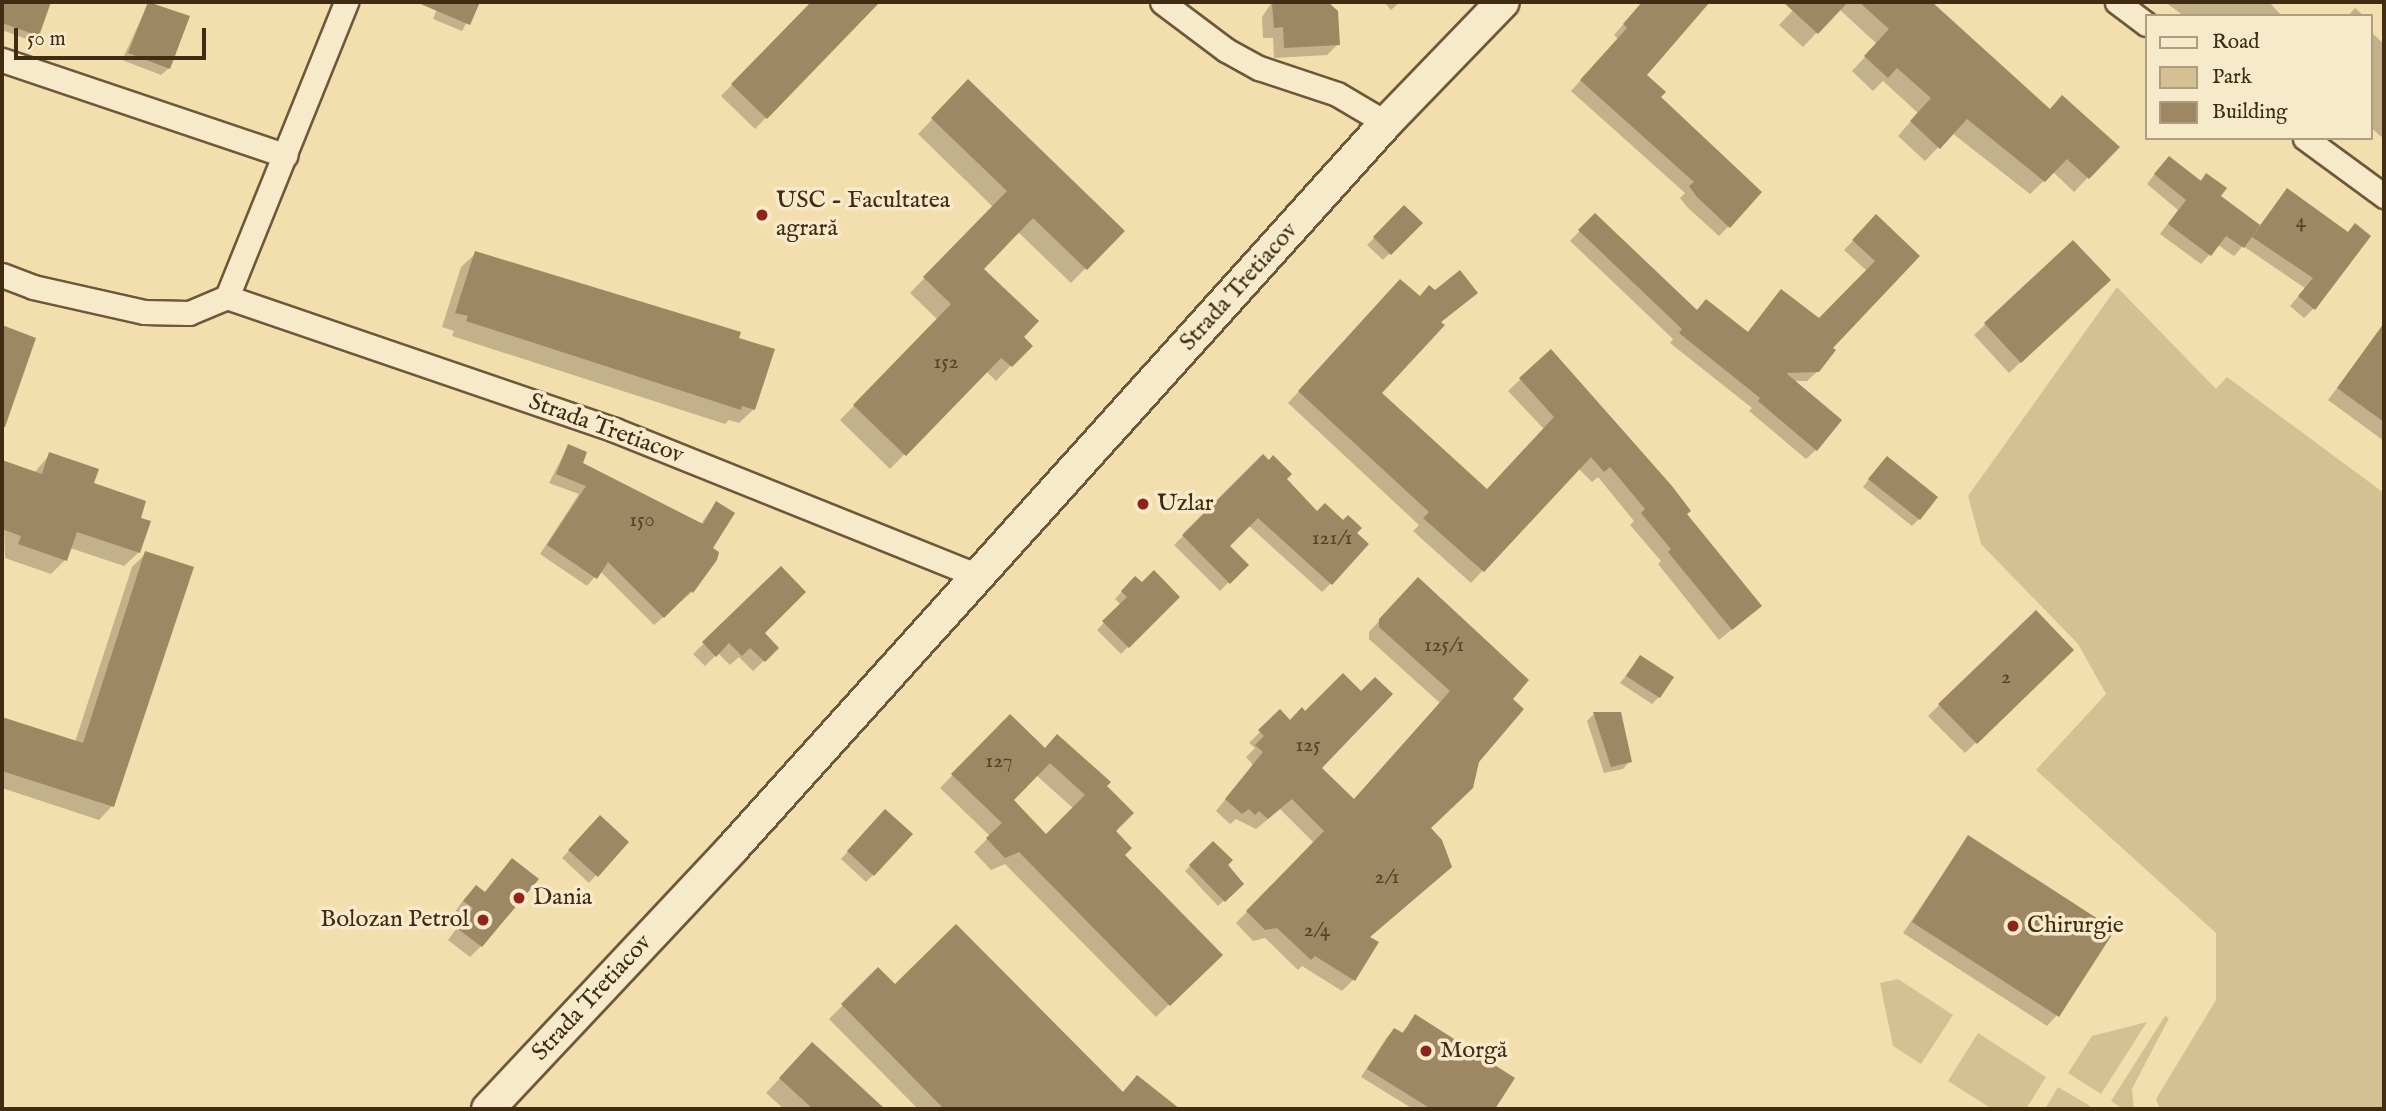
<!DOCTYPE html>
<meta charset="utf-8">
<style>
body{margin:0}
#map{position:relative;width:2386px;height:1111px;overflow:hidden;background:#f3dead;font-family:"IM FELL English",serif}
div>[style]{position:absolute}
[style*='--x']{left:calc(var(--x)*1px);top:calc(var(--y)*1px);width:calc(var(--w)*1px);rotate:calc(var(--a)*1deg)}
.green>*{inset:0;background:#d5c093}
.shadow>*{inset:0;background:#0003}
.building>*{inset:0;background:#9e8863}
.roads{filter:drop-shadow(2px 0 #6e583a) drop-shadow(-2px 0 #6e583a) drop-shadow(0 2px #6e583a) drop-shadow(0 -2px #6e583a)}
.street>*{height:23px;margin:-11.5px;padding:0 11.5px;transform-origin:11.5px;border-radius:11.5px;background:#f7eaca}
.secondary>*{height:32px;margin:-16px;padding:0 16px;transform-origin:16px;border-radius:16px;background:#f7eaca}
.dots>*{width:19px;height:19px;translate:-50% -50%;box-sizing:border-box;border:4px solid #f7eaca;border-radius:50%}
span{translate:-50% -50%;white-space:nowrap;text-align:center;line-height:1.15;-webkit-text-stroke:7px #f7eaca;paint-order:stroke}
.number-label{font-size:21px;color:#584227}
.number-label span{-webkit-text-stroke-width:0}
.poi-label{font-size:24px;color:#412b13}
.left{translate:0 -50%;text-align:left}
.right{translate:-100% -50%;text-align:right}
.street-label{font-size:24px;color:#412b13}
.frame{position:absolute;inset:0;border:4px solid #412b13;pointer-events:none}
.legend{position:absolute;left:2145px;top:14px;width:228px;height:126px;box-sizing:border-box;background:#f7eaca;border:2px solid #ae9e81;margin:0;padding:9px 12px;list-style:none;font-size:21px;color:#412b13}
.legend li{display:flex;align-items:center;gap:14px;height:35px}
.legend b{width:35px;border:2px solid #ae9e81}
.scale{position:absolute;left:14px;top:28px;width:192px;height:32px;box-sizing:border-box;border:4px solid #412b13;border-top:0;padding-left:9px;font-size:21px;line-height:24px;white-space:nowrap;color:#412b13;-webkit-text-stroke:5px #f7eaca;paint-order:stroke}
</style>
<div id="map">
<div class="green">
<i style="clip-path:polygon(2117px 287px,2216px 389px,2227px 377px,2384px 493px,2384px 1109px,2160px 1109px,2156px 1099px,2216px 1000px,2216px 933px,2036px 770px,2106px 694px,2078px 644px,1981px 544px,1968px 496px)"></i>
<i style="clip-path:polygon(1898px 979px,1953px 1015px,1921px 1064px,1893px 1046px,1880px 983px)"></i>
<i style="clip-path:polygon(2165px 1016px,2169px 1018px,2132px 1089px,2134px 1109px,2123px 1109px,2111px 1101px)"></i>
<i style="clip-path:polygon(2147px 1022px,2101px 1094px,2068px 1073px,2092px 1036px)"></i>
<i style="clip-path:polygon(1978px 1033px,2046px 1077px,2026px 1109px,1992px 1109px,1948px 1081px)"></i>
<i style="clip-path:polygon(2058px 1087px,2090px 1106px,2088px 1109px,2045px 1109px)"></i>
</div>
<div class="shadow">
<i style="clip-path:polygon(2px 2px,49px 2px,32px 41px,2px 30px)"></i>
<i style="clip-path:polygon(149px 2px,188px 17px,169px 68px,161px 75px,122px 60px)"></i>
<i style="clip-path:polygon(440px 2px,472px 2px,477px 4px,462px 31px,433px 19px)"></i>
<i style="clip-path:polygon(813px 2px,878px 2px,755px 129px,721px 96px)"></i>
<i style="clip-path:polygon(1272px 2px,1326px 2px,1336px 12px,1338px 44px,1327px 55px,1274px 58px,1273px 38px,1263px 38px,1262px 17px)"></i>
<i style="clip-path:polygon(1384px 2px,1400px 2px,1391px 10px)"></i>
<i style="clip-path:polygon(1643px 2px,1708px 2px,1644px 75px,1729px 226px,1719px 236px,1687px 207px,1680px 198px,1685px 193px,1571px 91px,1618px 39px,1614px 35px)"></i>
<i style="clip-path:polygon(1801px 2px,1930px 2px,2049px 110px,2117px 147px,2074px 192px,2053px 172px,2030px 194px,1952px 133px,1925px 161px,1898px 136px,1918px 113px,1883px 81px,1873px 91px,1852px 71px,1877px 44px,1839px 9px,1803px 47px,1779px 25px)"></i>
<i style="clip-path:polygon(2165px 2px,2269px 2px,2282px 16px,2184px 16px)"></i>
<i style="clip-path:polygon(2355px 8px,2364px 16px,2348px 16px)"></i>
<i style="clip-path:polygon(2370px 31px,2384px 44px,2384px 139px,2370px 127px)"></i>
<i style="clip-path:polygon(968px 82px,1122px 231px,1071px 283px,1018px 232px,982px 269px,1030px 346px,996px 381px,986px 371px,890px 469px,840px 420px,938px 320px,910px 293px,993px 207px,918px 134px)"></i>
<i style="clip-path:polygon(2160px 167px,2199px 182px,2206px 175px,2218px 196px,2259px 226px,2287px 191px,2347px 233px,2313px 309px,2304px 318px,2290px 306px,2305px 288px,2243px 246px,2234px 256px,2218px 245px,2201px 264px,2160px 234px,2178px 210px,2147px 184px)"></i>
<i style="clip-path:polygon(1404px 208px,1420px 223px,1383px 260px,1367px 245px)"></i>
<i style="clip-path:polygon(1595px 215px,1696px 311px,1747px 333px,1781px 291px,1819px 321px,1867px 271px,1844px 250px,1876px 217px,1918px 256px,1830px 348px,1818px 371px,1807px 381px,1793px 381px,1816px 450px,1806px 459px,1749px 411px,1752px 408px,1670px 343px,1673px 339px,1570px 241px)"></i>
<i style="clip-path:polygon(2073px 243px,2097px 291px,2009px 373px,1974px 335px)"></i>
<i style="clip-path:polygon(476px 253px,737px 339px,754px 409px,739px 423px,729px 420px,725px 424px,452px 336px,454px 331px,442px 327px,461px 267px)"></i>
<i style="clip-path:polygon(1389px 293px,1419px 298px,1435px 293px,1476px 293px,1440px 323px,1380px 393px,1487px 491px,1544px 429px,1508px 391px,1551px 351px,1760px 606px,1719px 640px,1658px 564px,1661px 561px,1630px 525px,1634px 521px,1598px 477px,1592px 482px,1578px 468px,1471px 583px,1413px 531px,1419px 525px,1288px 403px)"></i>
<i style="clip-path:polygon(2384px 326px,2384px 441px,2328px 400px)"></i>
<i style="clip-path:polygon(568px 446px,581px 464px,700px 525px,716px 503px,711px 549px,716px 553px,692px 592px,654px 625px,600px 571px,587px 586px,540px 554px,579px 494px,549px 483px)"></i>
<i style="clip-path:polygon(50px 454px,138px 519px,139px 552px,124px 566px,70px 548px,65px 560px,51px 574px,5px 558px,2px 462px,34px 473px)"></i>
<i style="clip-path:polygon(1263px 457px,1317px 513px,1331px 583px,1322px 592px,1248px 525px,1227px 546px,1246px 565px,1220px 591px,1174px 545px)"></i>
<i style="clip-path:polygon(1880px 465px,1919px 519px,1912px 526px,1863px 487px)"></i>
<i style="clip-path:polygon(146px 553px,112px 806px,99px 820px,2px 788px,2px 720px,75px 742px,132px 567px)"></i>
<i style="clip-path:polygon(781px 569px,762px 633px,777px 648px,753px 671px,739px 657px,730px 665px,718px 653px,705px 666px,693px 654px)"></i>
<i style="clip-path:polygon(1128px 585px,1142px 585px,1178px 597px,1121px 654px,1097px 630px,1121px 605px,1115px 599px)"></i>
<i style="clip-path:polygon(1407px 590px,1511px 699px,1478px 761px,1429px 828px,1369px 938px,1353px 980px,1342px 991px,1302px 966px,1298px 970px,1265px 938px,1253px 941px,1236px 923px,1314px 843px,1280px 809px,1256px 829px,1236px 819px,1230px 824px,1216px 811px,1253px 765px,1246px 757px,1255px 748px,1249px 743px,1280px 712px,1320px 768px,1353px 801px,1440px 703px,1369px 639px,1369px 632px)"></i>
<i style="clip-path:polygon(2036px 612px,2072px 649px,1965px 753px,1928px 716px)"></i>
<i style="clip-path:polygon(1640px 657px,1659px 697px,1652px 704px,1620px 683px)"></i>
<i style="clip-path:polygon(1594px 714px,1630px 761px,1623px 769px,1604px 773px,1587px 721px)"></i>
<i style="clip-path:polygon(evenodd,1010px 716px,1045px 750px,1105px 786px,1123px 855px,1220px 955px,1156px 1017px,1005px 864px,991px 870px,974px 852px,990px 836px,940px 788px,1010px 716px,1036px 775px,1074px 809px,1046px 836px,1012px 800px,1036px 775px)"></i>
<i style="clip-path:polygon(878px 818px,873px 875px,866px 882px,841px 859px)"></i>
<i style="clip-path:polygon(593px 825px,626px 842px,589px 883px,562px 858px)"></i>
<i style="clip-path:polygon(1968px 837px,2057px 1015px,2047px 1026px,1903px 933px)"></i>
<i style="clip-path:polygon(1213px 843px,1242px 884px,1218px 906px,1185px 871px)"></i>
<i style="clip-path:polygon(512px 860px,481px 946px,470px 957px,448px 940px,463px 920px,454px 913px,465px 898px,484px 893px)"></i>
<i style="clip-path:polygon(878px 970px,895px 986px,1122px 1093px,1137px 1078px,1162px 1098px,1152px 1109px,918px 1109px,829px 1019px)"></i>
<i style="clip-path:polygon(1415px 1017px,1513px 1078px,1493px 1109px,1413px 1109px,1361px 1077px,1387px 1037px,1394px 1030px,1401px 1034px)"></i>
<i style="clip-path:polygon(812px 1044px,883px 1109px,784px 1109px,766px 1093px)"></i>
</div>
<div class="building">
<i style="clip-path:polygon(2px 2px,51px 2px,39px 36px,2px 23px)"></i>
<i style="clip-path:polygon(148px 2px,190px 16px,170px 69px,128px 53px)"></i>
<i style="clip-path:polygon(416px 2px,480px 2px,470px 25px)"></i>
<i style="clip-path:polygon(811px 2px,880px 2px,767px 119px,731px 84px)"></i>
<i style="clip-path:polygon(1281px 2px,1328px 2px,1338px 11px,1340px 45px,1284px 48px,1283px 27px,1274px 28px,1272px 4px)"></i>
<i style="clip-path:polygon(1642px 2px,1710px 2px,1647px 75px,1666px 92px,1661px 97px,1762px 192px,1730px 228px,1697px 197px,1689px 186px,1694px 182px,1580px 80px,1627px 28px,1623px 24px)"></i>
<i style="clip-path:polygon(1783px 2px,1848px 2px,1818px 34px)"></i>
<i style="clip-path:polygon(1859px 2px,1932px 2px,2050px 109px,2062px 95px,2120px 147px,2089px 179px,2067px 159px,2045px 182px,1967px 119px,1940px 149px,1910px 121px,1931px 98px,1897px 68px,1888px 78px,1864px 56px,1889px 29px)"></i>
<i style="clip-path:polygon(968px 79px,1125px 231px,1087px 270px,1033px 218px,984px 269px,1039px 321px,1024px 337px,1033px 346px,1012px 367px,1001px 358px,906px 456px,853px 405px,951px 304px,923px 277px,1007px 191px,931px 118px)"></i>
<i style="clip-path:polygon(2169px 156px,2201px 181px,2206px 173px,2227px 188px,2221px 196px,2260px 225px,2244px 248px,2226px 236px,2211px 256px,2168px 224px,2186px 200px,2154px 174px)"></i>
<i style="clip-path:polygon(2287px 188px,2348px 232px,2355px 223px,2371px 236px,2315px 310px,2298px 296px,2313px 278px,2252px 237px)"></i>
<i style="clip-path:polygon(1404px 205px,1423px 223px,1391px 255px,1373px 237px)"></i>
<i style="clip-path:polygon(1595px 213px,1697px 310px,1706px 299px,1748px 332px,1781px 289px,1819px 318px,1875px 261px,1852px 240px,1876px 214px,1920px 256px,1833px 348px,1836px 350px,1819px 372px,1786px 373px,1842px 420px,1817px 451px,1758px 401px,1760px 398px,1679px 333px,1682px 329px,1578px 230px)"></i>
<i style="clip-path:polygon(2073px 240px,2111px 280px,2021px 363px,1984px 323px)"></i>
<i style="clip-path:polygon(475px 251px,741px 332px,739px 338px,775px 349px,755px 410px,742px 406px,741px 410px,466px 321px,468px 316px,455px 313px)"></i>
<i style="clip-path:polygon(1460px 270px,1478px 293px,1441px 322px,1445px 325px,1382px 393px,1487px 489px,1554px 417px,1519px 378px,1551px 349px,1672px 486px,1691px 511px,1687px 514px,1762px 606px,1732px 630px,1668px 552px,1671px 549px,1641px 513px,1645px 509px,1610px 467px,1604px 472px,1591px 457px,1484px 572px,1423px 518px,1429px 512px,1298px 391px,1400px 279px,1420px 296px,1429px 285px,1435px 290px)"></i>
<i style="clip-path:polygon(2384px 323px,2384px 422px,2337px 388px)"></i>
<i style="clip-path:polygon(2px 325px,36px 338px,5px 427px,2px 427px)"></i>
<i style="clip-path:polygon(568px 444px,587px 452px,583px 463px,703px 524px,716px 501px,735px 513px,713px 548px,719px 552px,717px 560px,693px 593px,691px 591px,664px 618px,608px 562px,597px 579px,547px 545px,586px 486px,556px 474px)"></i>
<i style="clip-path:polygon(49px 452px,99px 469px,94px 483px,146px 501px,141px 518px,151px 521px,140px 553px,77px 532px,67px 561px,18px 544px,21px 536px,2px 529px,2px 460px,42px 474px)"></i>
<i style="clip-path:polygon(1263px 454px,1269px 460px,1273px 455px,1292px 474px,1287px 479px,1317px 511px,1325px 503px,1343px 520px,1348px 515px,1362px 528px,1357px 533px,1369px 544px,1332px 585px,1258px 518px,1230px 546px,1249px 565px,1230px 584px,1182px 535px)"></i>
<i style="clip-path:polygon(1887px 456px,1938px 497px,1920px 520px,1868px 479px)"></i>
<i style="clip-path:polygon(145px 551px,194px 567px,114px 807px,2px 771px,2px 717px,83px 743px)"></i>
<i style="clip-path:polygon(781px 566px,806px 592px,765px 633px,779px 648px,765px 662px,750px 648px,742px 656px,729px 643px,716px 657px,702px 642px)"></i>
<i style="clip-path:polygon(1154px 570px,1180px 597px,1129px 648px,1102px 621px,1127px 597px,1121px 591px,1135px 576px,1142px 582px)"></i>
<i style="clip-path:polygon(1418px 577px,1529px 680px,1513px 699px,1524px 709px,1479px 762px,1473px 788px,1431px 828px,1442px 840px,1452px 867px,1370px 937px,1379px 942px,1355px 981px,1315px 956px,1311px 960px,1277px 928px,1265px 930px,1246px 911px,1324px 831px,1292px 799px,1268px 819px,1259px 811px,1255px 815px,1249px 809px,1242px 814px,1225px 799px,1263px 752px,1255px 745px,1264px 736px,1258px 730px,1280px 709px,1290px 720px,1302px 707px,1305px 711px,1343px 673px,1361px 691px,1375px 677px,1393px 694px,1322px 768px,1354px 799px,1450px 691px,1379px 627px,1379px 619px)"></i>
<i style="clip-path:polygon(2036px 610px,2074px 650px,1977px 744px,1938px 704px)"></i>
<i style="clip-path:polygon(1640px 655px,1674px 677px,1660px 698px,1626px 676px)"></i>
<i style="clip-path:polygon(1593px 712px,1621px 712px,1632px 762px,1611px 767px)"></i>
<i style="clip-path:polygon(evenodd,1010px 714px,1045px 748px,1057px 734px,1111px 782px,1107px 786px,1134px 813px,1116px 831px,1132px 848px,1125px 855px,1223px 955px,1170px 1006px,1019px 852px,1005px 858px,986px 838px,1002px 823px,951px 774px,1010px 714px,1050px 763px,1085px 795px,1046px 834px,1014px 800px,1050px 763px)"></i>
<i style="clip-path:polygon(885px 809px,913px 834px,874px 876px,847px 851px)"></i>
<i style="clip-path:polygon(600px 815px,629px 842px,598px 877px,568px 850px)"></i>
<i style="clip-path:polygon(1968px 835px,2115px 930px,2059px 1017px,1912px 922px)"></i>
<i style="clip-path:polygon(1213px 841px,1233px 860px,1228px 865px,1244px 884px,1225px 902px,1189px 865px)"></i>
<i style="clip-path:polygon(512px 858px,539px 879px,482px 947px,458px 929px,473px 908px,463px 901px,476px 885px,485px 892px)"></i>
<i style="clip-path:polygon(956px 924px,1123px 1092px,1137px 1075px,1180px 1109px,944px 1109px,841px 1004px,878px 967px,895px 984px)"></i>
<i style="clip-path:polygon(1415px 1014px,1515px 1078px,1495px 1109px,1431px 1109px,1367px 1069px,1394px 1028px,1403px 1033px)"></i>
<i style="clip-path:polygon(812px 1042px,822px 1051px,885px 1109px,813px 1109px,779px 1078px)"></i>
</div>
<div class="roads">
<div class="street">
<i style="--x:1162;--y:2;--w:80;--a:36.9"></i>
<i style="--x:1226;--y:50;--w:38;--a:29"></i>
<i style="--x:1259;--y:68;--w:82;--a:18.4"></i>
<i style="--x:1337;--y:94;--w:57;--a:30.6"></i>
<i style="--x:2117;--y:2;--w:36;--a:37"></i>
<i style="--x:2;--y:60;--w:299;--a:18.6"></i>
<i style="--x:2305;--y:138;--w:98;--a:36.3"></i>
<i style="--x:2;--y:275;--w:33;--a:21"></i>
<i style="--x:33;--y:287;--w:114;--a:12.7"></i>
<i style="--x:144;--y:312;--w:45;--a:1.3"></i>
<i style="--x:189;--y:313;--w:41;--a:-22.8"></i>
<i style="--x:227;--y:297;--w:318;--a:-68"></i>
<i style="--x:227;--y:297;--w:410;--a:18.9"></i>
<i style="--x:615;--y:430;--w:392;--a:21.9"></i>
</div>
<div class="secondary">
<i style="--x:488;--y:1109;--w:355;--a:-46.8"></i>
<i style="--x:731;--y:850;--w:979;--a:-47.98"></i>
<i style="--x:1386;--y:123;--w:168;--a:-46"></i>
</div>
</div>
<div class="dots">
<i style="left:762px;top:215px;background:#8f2418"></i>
<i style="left:1143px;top:504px;background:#8f2418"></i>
<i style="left:519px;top:898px;background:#8f2418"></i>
<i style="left:483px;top:920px;background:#8f2418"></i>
<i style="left:2013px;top:926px;background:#8f2418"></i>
<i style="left:1426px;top:1051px;background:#8f2418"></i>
</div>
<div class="number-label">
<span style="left:2301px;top:222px">4</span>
<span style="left:946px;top:363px">152</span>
<span style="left:642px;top:521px">150</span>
<span style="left:1332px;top:539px">121/1</span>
<span style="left:1444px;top:646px">125/1</span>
<span style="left:2006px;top:678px">2</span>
<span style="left:1308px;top:746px">125</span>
<span style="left:999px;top:762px">127</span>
<span style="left:1387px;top:878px">2/1</span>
<span style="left:1317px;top:931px">2/4</span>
</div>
<div class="poi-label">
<span class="left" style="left:776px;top:215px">USC - Facultatea<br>agrară</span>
<span class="left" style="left:1157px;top:504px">Uzlar</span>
<span class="left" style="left:533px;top:898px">Dania</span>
<span class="right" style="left:469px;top:920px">Bolozan Petrol</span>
<span class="left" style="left:2027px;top:926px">Chirurgie</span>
<span class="left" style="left:1440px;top:1051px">Morgă</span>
</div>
<div class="street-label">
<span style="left:1239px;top:287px;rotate:-48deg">Strada Tretiacov</span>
<span style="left:606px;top:429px;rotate:20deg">Strada Tretiacov</span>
<span style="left:592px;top:998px;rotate:-47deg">Strada Tretiacov</span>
</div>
<div class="frame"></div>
<ul class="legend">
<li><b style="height:9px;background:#f7eaca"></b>Road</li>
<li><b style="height:19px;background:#d5c093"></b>Park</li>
<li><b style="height:19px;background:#9e8863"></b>Building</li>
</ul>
<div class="scale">50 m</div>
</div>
